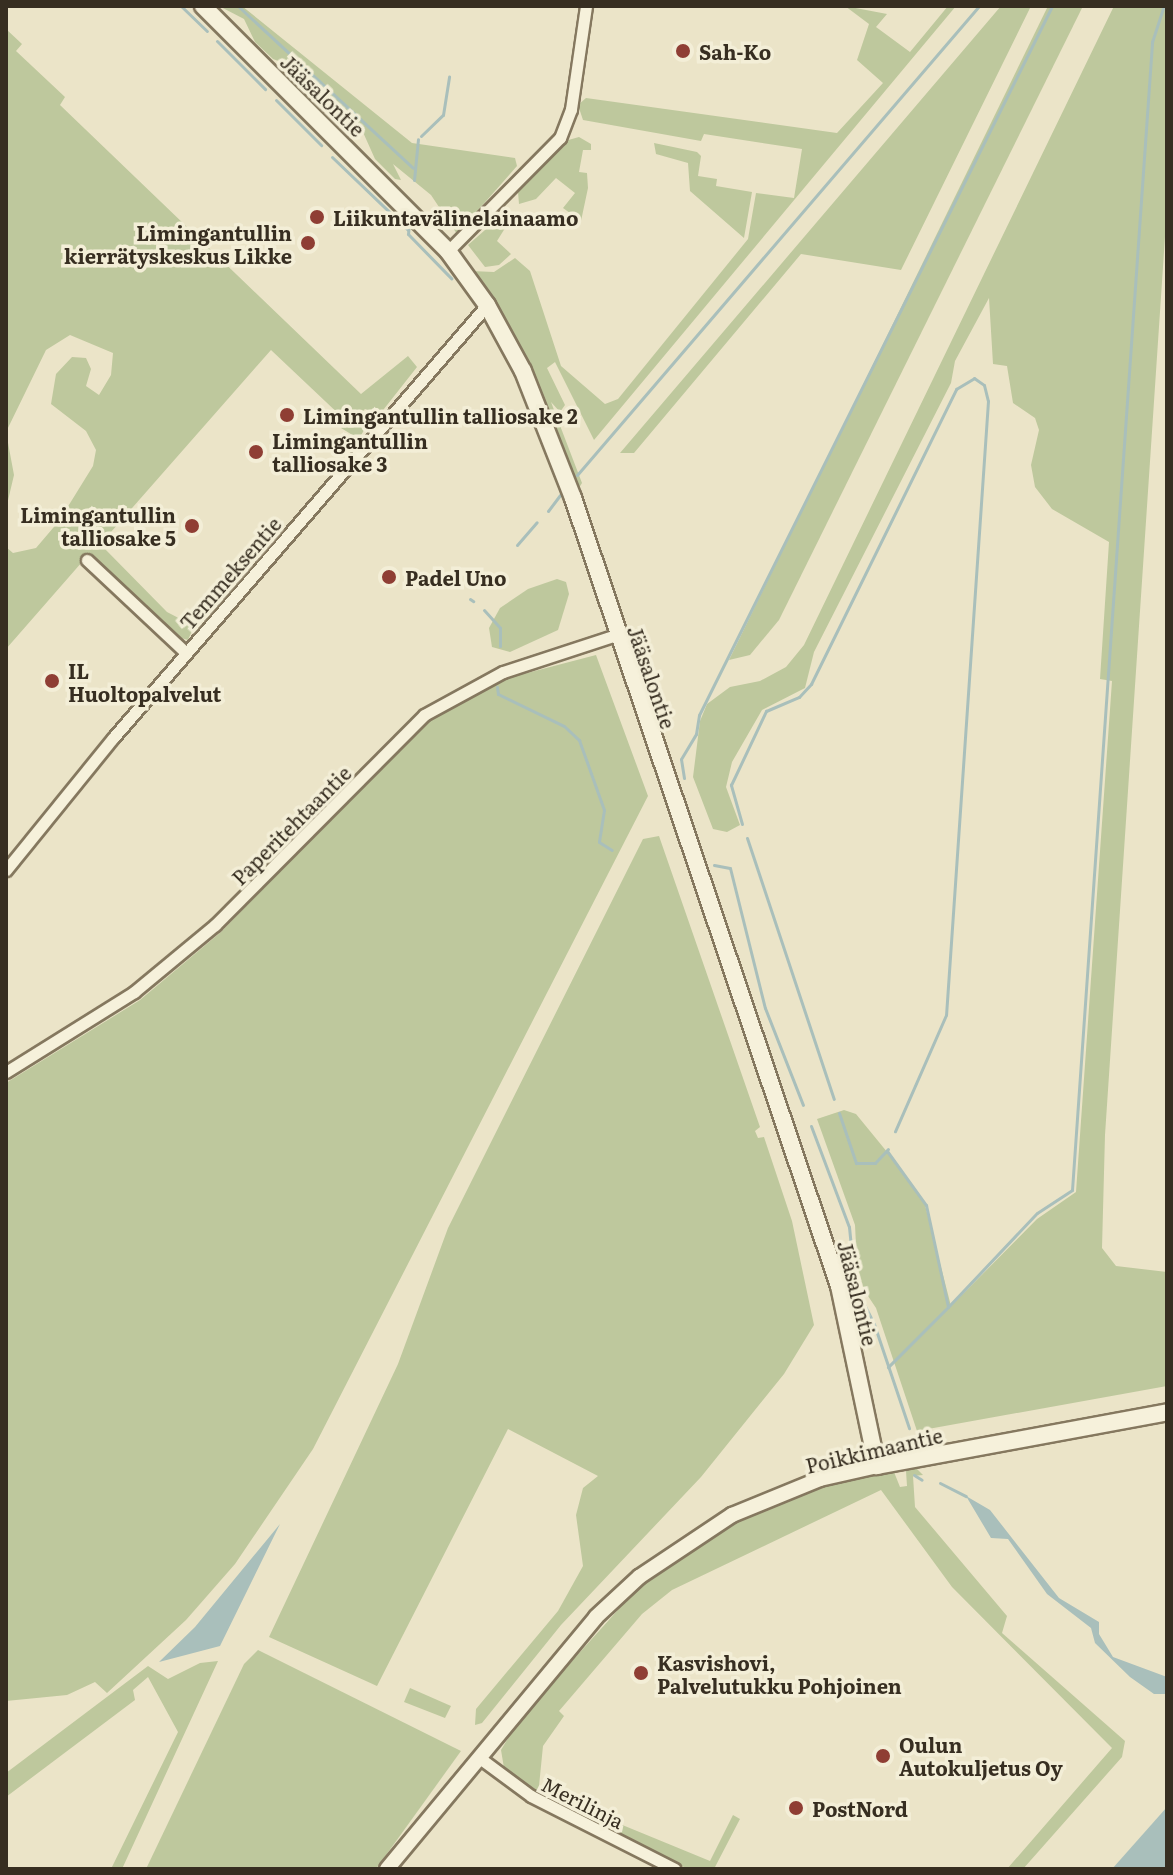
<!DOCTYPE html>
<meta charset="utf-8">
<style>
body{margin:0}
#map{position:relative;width:1173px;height:1875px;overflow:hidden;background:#ebe4c8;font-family:Literata,serif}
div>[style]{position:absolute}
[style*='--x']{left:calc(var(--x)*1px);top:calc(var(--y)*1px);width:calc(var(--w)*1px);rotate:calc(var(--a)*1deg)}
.green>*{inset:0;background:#bec89d}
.water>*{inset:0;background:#a9bfbb}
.stream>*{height:3px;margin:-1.5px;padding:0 1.5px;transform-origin:1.5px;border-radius:1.5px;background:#a9bfbb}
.roads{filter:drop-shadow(2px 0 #85785f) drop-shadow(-2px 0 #85785f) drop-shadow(0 2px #85785f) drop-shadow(0 -2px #85785f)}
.minor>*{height:11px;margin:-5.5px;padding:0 5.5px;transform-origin:5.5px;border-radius:5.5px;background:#f6f1db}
.tertiary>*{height:14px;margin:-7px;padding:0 7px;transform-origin:7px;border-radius:7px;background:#f6f1db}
.secondary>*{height:16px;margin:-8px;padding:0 8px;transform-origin:8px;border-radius:8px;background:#f6f1db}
.dots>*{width:22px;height:22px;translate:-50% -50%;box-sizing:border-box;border:4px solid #f3eed7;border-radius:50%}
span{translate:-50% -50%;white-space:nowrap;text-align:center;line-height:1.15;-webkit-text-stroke:7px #f3eed7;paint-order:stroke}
.poi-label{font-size:20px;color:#372e21;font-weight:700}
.left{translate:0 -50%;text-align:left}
.right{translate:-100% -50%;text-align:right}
.street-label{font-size:20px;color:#372e21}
.frame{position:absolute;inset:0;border:8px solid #372e21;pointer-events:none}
</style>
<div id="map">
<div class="green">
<i style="clip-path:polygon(219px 6px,242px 6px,412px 143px,515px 158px,517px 166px,457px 234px,431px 195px,393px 164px,401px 180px,395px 179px,375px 159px,362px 130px,336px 119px,316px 100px,317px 86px,309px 73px,273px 59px,255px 42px,244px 19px)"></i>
<i style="clip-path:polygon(845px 6px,887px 14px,876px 27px,910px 52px,948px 6px,956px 6px,594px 440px,555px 362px,547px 368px,565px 405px,560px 412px,551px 402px,582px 483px,577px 491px,531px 372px,471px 271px,494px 272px,515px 258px,530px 271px,561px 366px,605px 404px,618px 399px,748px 239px,756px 193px,794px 198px,802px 149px,704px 134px,701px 141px,583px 120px,578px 105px,586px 98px,837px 133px,883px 83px,857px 60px,869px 24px)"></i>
<i style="clip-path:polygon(1001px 6px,1031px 6px,901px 270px,801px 254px,634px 453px,620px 453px)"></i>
<i style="clip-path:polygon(1048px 6px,1083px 6px,779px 620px,750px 655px,729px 660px)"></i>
<i style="clip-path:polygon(1114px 6px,1167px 6px,1167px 207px,1105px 1135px,1102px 1248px,1116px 1266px,1167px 1272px,1167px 1386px,917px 1431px,876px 1308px,864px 1290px,857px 1265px,855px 1225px,817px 1119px,844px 1110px,856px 1114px,892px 1158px,925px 1205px,951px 1306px,1037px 1219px,1076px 1192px,1112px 681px,1100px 679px,1109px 542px,1052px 509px,1035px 487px,1031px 465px,1039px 430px,1035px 418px,1013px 403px,1007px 366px,993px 364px,989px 298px,955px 361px,951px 383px,814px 652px,805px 688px,762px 710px,732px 762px,726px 787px,740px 825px,727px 832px,713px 829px,693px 777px,700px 721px,707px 704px,730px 687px,760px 681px,786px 667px,804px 645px)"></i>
<i style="clip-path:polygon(6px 29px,22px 44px,16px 51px,65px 97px,60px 105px,361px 394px,408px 356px,417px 367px,380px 414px,365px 409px,356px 418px,364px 430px,359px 439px,341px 428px,344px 419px,271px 350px,111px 532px,105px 549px,167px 612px,194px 626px,188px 640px,174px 636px,89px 554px,6px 649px,6px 547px,13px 553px,36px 548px,59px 521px,93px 466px,96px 450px,86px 431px,51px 404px,56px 374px,72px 357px,86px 358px,91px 369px,86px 386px,99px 395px,111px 375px,113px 353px,70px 335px,46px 350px,6px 432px,14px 475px,6px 509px)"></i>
<i style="clip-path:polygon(579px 137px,591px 144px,591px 150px,583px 150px,579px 172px,587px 173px,588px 188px,581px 221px,563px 208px,575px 193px,556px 178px,536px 199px,519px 204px,518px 192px,565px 141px)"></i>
<i style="clip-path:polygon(654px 143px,697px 152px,701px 156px,698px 176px,717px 179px,716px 186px,752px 192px,744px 238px,690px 191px,688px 163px,656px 154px)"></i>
<i style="clip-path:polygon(502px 215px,507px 225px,497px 241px,511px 254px,499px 265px,485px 267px,468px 245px)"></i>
<i style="clip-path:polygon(557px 579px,566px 582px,569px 594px,558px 630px,510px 652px,492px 647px,489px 628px,500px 608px,528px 589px)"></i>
<i style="clip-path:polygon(596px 655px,648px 796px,313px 1449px,235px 1564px,186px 1620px,107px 1693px,95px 1682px,67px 1695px,6px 1701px,6px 1083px,140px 1000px,221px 932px,419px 727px,457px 700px,504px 679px)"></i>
<i style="clip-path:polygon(659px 836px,760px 1127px,755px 1131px,758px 1138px,764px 1137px,792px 1221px,814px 1325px,784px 1374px,701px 1477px,561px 1625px,482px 1723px,475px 1725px,476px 1709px,558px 1611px,583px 1566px,576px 1515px,583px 1488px,598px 1476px,508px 1429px,377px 1686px,269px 1637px,398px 1364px,448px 1228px,643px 839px)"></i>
<i style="clip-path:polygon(915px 1467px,923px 1475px,913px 1476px,915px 1507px,1007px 1616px,1002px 1633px,1125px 1741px,1122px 1757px,1023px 1869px,1007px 1869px,1112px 1748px,952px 1587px,881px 1490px,672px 1590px,642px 1614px,559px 1711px,564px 1716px,543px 1746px,539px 1786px,570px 1805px,564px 1807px,537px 1793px,504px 1768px,501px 1750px,519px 1720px,644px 1581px,736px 1520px,823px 1485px,883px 1471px,894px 1472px,900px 1487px,907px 1486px,906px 1471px)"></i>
<i style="clip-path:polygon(258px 1650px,461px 1751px,376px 1869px,146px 1869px,244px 1664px)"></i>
<i style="clip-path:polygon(218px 1661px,122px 1869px,111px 1869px,178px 1732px,148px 1677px,133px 1690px,135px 1700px,6px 1797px,6px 1773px,148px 1666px,168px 1679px,200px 1663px)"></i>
<i style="clip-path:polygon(410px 1688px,451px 1706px,445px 1718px,404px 1702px)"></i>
<i style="clip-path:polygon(581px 1808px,710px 1861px,733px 1815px,740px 1819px,714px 1869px,688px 1869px,582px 1817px)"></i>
</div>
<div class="water">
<i style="clip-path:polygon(966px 1496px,990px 1510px,1059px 1598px,1099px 1622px,1099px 1634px,1113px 1657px,1167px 1677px,1167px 1694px,1154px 1694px,1130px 1677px,1095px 1643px,1091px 1628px,1047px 1594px,1008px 1539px,991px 1538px)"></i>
<i style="clip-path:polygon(280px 1524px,220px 1646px,159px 1662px,195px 1627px)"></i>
<i style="clip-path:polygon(1167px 1807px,1167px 1869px,1112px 1869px)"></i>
</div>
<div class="stream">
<i style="--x:181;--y:6;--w:36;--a:44"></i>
<i style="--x:238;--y:6;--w:238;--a:42.8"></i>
<i style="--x:217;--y:41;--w:68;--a:45"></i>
<i style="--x:276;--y:100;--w:64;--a:45"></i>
<i style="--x:421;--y:136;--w:30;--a:-44"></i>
<i style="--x:443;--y:115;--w:39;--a:-81"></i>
<i style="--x:332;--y:157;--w:105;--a:43.8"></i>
<i style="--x:414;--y:180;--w:41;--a:-84.4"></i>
<i style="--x:409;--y:221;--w:13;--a:94"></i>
<i style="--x:408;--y:234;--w:62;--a:45.7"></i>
<i style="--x:577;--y:475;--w:618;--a:-49.4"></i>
<i style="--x:548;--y:511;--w:20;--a:-53"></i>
<i style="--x:517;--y:545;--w:30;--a:-49"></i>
<i style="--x:470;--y:599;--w:4;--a:34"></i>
<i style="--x:484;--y:610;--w:24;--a:48"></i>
<i style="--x:500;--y:628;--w:18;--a:90"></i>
<i style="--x:497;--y:687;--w:7;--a:82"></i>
<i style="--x:498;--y:694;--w:73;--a:25.9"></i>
<i style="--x:564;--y:726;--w:21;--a:43"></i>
<i style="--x:579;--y:740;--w:74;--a:70.3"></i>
<i style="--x:604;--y:810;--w:32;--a:99"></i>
<i style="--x:599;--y:842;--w:15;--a:32"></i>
<i style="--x:684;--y:778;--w:19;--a:-99"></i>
<i style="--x:681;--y:759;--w:29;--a:-59"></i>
<i style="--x:696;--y:734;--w:19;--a:-81"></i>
<i style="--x:699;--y:715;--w:792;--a:-63.53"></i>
<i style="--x:742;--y:824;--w:41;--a:-105.8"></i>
<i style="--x:731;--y:785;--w:82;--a:-64.7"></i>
<i style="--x:766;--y:711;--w:36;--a:-23"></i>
<i style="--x:799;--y:697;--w:18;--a:-47"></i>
<i style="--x:811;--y:684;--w:329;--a:-63.8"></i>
<i style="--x:956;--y:389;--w:21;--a:-31"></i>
<i style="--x:974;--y:378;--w:12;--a:35"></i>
<i style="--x:984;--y:385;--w:16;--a:76"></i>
<i style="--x:988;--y:401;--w:615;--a:93.91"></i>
<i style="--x:946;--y:1015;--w:127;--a:113.7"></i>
<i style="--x:747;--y:838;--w:275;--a:71.6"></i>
<i style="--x:714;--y:865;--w:16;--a:11"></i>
<i style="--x:730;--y:868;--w:144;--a:76"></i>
<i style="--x:765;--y:1008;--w:104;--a:68.6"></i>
<i style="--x:839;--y:1113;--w:53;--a:71.2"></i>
<i style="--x:856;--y:1163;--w:19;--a:0"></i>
<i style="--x:875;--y:1163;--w:19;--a:-47"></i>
<i style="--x:811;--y:1126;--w:108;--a:69.4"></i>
<i style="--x:849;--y:1227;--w:59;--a:84.2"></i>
<i style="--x:855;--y:1286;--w:42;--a:63.4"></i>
<i style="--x:874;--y:1324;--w:110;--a:71.4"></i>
<i style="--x:887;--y:1151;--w:67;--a:54.2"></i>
<i style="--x:926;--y:1205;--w:104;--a:77.8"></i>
<i style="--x:948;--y:1307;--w:85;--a:135"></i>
<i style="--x:948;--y:1307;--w:129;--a:-46.6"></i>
<i style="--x:1037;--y:1213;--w:42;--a:-33.3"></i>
<i style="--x:1072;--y:1190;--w:1151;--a:-86.01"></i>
<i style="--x:1152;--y:42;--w:38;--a:-72"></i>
<i style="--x:914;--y:1475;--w:9;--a:32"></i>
<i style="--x:940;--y:1483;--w:29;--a:27"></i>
</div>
<div class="roads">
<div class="minor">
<i style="--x:448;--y:251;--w:159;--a:-45.3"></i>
<i style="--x:560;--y:138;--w:31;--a:-69"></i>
<i style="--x:571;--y:109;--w:104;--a:-81.7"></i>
<i style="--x:87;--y:560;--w:136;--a:43.2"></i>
<i style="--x:6;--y:870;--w:170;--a:-51"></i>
<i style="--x:113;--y:738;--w:572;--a:-49.18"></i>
<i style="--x:6;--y:1072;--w:151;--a:-32"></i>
<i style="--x:134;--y:992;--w:105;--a:-39.6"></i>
<i style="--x:215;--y:925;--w:296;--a:-45.1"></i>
<i style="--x:424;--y:715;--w:90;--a:-28.6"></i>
<i style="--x:503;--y:672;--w:119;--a:-18.1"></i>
<i style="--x:481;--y:1759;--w:62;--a:36.5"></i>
<i style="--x:531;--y:1796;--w:161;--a:26.9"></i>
</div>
<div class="tertiary">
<i style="--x:387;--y:1869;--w:327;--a:-50.3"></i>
<i style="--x:596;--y:1617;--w:59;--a:-42.9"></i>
<i style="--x:639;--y:1577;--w:112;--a:-33.7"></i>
<i style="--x:732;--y:1515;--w:95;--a:-22.2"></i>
<i style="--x:820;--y:1479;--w:58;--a:-12.8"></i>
</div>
<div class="secondary">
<i style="--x:203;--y:6;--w:346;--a:45"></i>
<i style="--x:448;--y:251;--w:67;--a:54.2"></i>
<i style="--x:487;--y:305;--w:75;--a:61.4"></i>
<i style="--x:523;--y:371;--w:136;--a:68.5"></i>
<i style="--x:573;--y:498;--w:832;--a:71.35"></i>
<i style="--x:839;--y:1286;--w:184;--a:78.1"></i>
<i style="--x:877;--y:1466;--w:295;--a:-10.5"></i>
</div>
</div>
<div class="dots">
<i style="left:683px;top:51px;background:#8f3e34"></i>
<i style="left:317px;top:217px;background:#8f3e34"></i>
<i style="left:308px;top:243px;background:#8f3e34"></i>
<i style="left:287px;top:415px;background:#8f3e34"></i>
<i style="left:256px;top:452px;background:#8f3e34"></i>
<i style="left:192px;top:526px;background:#8f3e34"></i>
<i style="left:389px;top:577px;background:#8f3e34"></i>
<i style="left:52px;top:681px;background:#8f3e34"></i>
<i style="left:641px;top:1673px;background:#8f3e34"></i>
<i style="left:883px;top:1756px;background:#8f3e34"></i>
<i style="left:796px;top:1808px;background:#8f3e34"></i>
</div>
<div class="poi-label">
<span class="left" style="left:699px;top:51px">Sah-Ko</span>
<span class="left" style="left:333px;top:217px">Liikuntavälinelainaamo</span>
<span class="right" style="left:292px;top:244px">Limingantullin<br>kierrätyskeskus Likke</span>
<span class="left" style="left:303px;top:415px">Limingantullin talliosake 2</span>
<span class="left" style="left:272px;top:452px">Limingantullin<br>talliosake 3</span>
<span class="right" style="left:176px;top:526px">Limingantullin<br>talliosake 5</span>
<span class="left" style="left:405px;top:577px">Padel Uno</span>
<span class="left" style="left:68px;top:682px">IL<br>Huoltopalvelut</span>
<span class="left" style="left:657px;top:1674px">Kasvishovi,<br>Palvelutukku Pohjoinen</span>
<span class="left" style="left:899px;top:1756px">Oulun<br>Autokuljetus Oy</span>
<span class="left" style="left:812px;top:1808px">PostNord</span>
</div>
<div class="street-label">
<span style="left:323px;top:95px;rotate:44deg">Jääsalontie</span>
<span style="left:230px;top:573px;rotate:-49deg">Temmeksentie</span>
<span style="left:652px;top:677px;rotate:71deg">Jääsalontie</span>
<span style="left:291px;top:825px;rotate:-45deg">Paperitehtaantie</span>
<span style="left:858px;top:1293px;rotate:76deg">Jääsalontie</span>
<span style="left:874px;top:1450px;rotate:-13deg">Poikkimaantie</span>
<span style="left:583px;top:1802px;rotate:27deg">Merilinja</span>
</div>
<div class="frame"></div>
</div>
